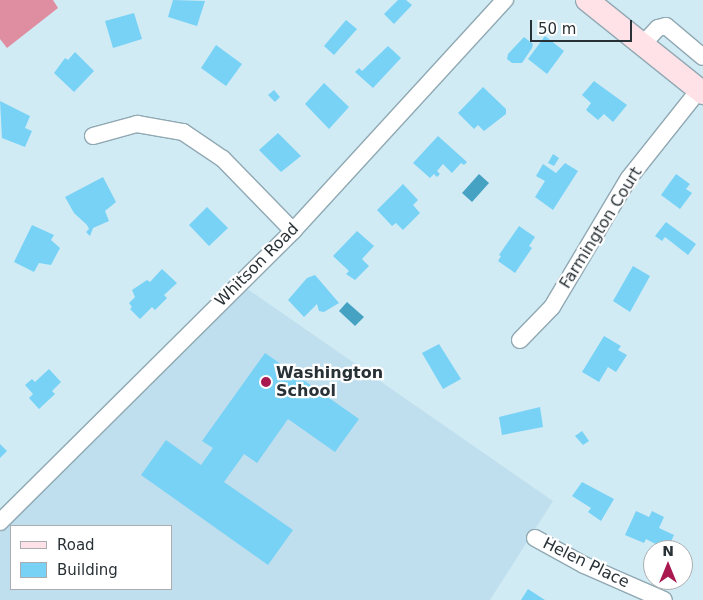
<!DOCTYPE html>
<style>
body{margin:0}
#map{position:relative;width:703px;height:600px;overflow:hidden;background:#d1ebf5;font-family:"DejaVu Sans",sans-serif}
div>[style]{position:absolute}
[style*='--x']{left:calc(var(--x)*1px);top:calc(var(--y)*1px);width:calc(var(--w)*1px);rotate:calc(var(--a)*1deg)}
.built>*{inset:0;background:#bfdfee}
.forest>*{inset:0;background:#de8ea0}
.water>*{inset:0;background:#45a2c3}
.building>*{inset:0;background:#77d2f5}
.roads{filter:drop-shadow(1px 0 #90a8b2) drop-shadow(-1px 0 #90a8b2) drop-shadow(0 1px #90a8b2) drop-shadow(0 -1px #90a8b2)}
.minor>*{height:16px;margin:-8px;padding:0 8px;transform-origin:8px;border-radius:8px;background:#fff}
.secondary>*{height:22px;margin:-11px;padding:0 11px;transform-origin:11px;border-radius:11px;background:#fee2e8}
.dots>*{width:14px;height:14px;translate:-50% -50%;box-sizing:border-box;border:2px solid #fff;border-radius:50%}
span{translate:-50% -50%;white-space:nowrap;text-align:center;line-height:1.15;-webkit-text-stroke:4.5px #fff;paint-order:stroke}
.street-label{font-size:16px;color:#283136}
.poi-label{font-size:16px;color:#283136;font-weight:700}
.left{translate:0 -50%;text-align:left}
.legend{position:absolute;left:10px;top:525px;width:162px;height:65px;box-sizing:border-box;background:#fff;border:1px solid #a9adaf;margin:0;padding:6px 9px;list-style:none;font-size:15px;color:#283136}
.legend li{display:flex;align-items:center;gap:10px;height:25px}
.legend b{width:25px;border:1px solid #a9adaf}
.north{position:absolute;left:643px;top:540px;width:50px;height:50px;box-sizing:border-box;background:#fff;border:1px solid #a9adaf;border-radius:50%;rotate:0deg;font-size:14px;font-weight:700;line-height:20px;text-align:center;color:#283136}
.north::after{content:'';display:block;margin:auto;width:18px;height:22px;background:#aa1850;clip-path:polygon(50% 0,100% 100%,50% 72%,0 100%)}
.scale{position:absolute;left:530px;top:20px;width:102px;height:22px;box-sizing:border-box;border:2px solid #283136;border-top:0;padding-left:6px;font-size:15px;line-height:18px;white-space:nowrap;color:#283136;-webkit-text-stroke:4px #fff;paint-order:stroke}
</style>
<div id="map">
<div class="built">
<i style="clip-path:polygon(evenodd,246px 288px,553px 501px,490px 600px,0 600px,0 533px,246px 288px,11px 526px,171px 526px,171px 589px,11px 589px,11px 526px)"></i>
</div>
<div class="forest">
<i style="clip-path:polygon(0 0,53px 0,58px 8px,7px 48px,0 39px)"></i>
</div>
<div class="water">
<i style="clip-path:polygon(479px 174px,489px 183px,472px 202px,462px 193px)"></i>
<i style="clip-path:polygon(347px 302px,364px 317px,355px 326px,339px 311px)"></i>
</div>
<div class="building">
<i style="clip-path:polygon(173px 0,205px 1px,197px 26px,168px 17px)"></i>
<i style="clip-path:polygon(398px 0,406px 0,412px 5px,394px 24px,384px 14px)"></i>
<i style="clip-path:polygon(134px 13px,142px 39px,113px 48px,105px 21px)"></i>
<i style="clip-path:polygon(346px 20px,357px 29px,334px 55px,324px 46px)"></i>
<i style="clip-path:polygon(545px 36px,564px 51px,547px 74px,528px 59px)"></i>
<i style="clip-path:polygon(524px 37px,533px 44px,532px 48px,522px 63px,512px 63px,507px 59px,508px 54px)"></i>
<i style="clip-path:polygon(216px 45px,242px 64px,226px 86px,201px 68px)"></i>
<i style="clip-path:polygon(388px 46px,401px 58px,373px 88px,355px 72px,359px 68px,362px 71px)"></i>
<i style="clip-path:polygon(75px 52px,94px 71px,74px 92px,54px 73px,65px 58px,68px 60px)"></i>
<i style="clip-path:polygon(594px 81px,627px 105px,613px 122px,604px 114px,598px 120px,586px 110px,591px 103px,582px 95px)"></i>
<i style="clip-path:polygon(324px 83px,349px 107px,329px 129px,305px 104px)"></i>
<i style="clip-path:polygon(483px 87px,506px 109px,506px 114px,484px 131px,478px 125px,474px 129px,458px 113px)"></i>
<i style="clip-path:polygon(274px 90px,280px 97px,275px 102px,268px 95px)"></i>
<i style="clip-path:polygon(0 101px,30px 116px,25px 128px,32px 131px,25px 147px,2px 138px)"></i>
<i style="clip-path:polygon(278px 133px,301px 156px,281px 172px,259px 150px)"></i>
<i style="clip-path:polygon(438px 136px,467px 162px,464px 165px,461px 163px,452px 173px,443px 164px,437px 171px,440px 174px,437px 177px,434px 174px,430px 178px,413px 163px)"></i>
<i style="clip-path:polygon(553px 154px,559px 158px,554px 166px,548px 163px)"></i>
<i style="clip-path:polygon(565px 163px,578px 171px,553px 210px,535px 197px,545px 181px,536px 176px,543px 164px,556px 173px)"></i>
<i style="clip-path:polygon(676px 174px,690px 184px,686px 189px,692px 193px,680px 209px,661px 195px)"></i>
<i style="clip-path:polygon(103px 177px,116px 202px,105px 211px,109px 221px,93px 228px,90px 236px,86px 232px,89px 229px,87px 225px,74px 213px,65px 197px)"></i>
<i style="clip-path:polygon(403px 184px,418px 200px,413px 205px,420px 213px,403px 230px,396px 223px,392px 226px,377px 210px)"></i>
<i style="clip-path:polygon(207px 207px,228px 228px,209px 246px,189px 225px)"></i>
<i style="clip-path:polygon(666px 222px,696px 244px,688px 255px,665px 237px,662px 241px,655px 236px)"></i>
<i style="clip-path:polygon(32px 225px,54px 235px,51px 240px,60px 248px,51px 265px,39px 263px,34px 272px,14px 262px)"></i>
<i style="clip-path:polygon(519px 226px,535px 237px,529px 246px,532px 248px,515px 273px,498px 261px,501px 256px,499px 255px)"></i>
<i style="clip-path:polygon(357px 231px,374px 246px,362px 259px,369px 266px,355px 280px,346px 274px,349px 271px,333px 256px)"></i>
<i style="clip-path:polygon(633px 266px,650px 276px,630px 312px,613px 301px)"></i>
<i style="clip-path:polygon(162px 269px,177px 283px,164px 295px,167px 298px,155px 310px,152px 307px,140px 319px,130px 309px,132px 307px,129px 303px,135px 297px,132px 290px,147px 280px,150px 282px)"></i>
<i style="clip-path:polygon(315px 275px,339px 303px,324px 312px,319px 311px,317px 304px,304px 317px,288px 300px,307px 278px)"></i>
<i style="clip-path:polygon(604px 336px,621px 346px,618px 350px,627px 355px,616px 372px,608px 367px,599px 382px,582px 372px)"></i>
<i style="clip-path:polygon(439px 344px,461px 379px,443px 389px,422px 353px)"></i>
<i style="clip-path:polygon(265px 353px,359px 419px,335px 452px,288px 419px,257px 463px,244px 454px,224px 482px,293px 530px,268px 565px,141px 475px,166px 440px,201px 465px,213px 448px,202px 441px)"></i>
<i style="clip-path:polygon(49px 369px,61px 382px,52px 391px,55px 394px,39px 409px,29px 398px,33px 394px,25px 385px,32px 379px,35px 382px)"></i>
<i style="clip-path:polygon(540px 407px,543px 427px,502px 435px,499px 417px)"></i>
<i style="clip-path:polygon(582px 431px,589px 441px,583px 445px,575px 436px)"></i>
<i style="clip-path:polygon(0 444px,7px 451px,0 458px)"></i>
<i style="clip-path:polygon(582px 482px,614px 499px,601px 521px,588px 512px,591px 508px,572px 496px)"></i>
<i style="clip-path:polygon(636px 511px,649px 517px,652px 511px,664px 517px,659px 528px,674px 535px,667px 550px,646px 539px,644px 543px,625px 535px)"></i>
<i style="clip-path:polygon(528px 589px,545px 600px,521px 600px)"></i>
</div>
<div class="roads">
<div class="minor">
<i style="--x:643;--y:44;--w:22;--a:-47"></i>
<i style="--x:658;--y:28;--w:8;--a:-14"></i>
<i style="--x:666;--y:26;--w:48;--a:40"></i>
<i style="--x:93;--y:136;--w:46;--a:-15.3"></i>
<i style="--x:137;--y:124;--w:47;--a:9.9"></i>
<i style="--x:183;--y:132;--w:48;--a:34"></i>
<i style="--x:223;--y:159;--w:100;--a:45.8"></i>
<i style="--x:520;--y:340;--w:46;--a:-45.9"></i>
<i style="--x:552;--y:307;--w:150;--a:-59.2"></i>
<i style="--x:629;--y:178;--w:112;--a:-51.5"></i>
<i style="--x:0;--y:522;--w:413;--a:-44.8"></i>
<i style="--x:293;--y:231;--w:314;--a:-47.5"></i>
<i style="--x:535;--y:538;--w:56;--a:28.9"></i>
<i style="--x:584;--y:565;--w:87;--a:23.6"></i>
</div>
<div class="secondary">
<i style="--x:587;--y:0;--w:149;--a:38.7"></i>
</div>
</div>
<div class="dots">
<i style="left:266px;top:382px;background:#aa1850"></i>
</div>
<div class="street-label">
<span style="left:601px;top:228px;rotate:-58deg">Farmington Court</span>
<span style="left:257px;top:265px;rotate:-45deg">Whitson Road</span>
<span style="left:586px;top:563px;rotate:26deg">Helen Place</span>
</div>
<div class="poi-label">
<span class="left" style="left:276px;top:382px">Washington<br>School</span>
</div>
<ul class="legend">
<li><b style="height:6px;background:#fee2e8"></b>Road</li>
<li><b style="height:14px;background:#77d2f5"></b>Building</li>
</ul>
<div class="north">N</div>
<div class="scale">50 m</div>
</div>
